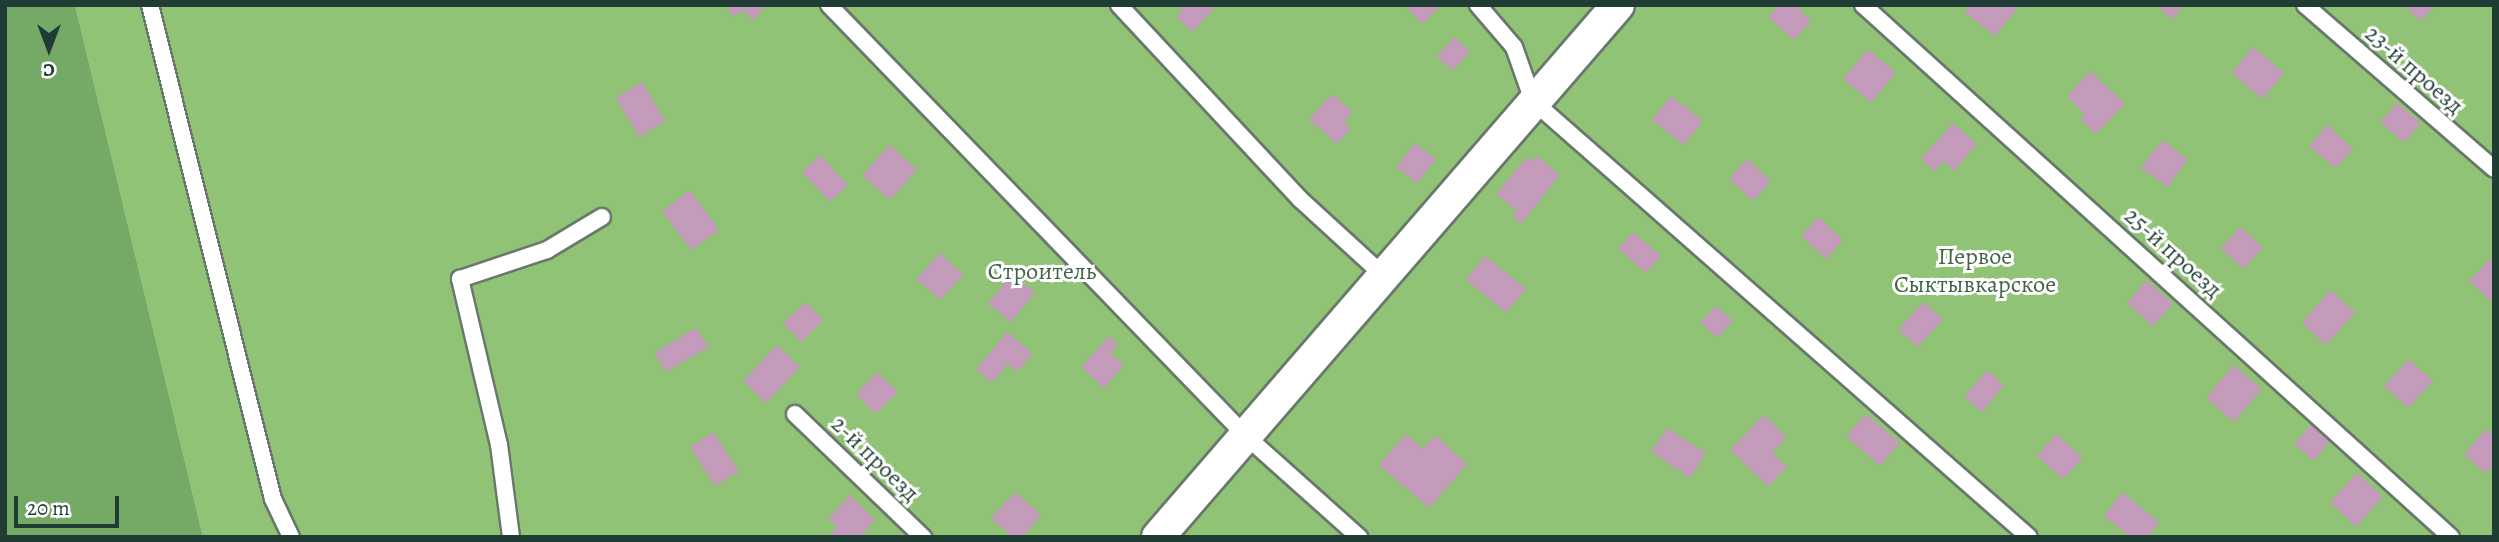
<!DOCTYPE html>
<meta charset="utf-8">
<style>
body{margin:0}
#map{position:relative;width:2499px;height:542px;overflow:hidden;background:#f1e7cd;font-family:Alegreya,serif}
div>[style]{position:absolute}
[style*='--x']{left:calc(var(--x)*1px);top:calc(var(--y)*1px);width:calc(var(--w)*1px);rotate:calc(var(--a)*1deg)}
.green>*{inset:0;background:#90c375}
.forest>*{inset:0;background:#74a966}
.building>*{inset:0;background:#c49bbb}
.roads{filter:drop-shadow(2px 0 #68786a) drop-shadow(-2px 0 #68786a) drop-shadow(0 2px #68786a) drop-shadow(0 -2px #68786a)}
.service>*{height:16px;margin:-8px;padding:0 8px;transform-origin:8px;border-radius:8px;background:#fff}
.minor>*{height:32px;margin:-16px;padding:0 16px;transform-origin:16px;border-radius:16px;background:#fff}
span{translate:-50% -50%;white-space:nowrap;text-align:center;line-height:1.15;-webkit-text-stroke:6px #fff;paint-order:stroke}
.street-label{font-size:24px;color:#1f3d34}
.park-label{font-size:24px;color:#416548}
.frame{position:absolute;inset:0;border:7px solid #1f3d34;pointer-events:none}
.north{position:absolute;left:14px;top:14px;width:70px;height:70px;-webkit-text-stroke:5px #fff;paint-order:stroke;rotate:180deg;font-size:19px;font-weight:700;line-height:28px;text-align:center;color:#1f3d34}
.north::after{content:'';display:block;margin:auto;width:24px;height:32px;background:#1f3d34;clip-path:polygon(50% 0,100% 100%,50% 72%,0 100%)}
.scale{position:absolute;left:14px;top:496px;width:105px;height:32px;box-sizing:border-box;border:4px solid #1f3d34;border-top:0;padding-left:9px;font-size:21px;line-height:24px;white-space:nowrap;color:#1f3d34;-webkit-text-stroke:5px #fff;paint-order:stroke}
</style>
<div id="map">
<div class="green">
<i style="clip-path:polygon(75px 5px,2494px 5px,2494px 537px,203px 537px)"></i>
</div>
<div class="forest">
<i style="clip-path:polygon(5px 5px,75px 5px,203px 537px,5px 537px)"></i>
</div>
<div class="building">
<i style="clip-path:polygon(730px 5px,767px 5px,753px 20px,741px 10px,735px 17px,727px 10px)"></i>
<i style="clip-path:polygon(1177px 5px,1217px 5px,1193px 32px,1176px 17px,1183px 10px)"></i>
<i style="clip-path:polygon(1404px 5px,1442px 5px,1422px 24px)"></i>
<i style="clip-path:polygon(1778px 5px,1803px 5px,1799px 10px,1811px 21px,1794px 40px,1768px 17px)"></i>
<i style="clip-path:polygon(1970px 5px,2020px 5px,1995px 36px,1964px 12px)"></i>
<i style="clip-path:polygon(2156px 5px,2185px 5px,2172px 19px)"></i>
<i style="clip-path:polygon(2403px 5px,2435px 5px,2421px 21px)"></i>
<i style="clip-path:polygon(1454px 37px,1470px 51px,1453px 71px,1437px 57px)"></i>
<i style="clip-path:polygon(2253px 47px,2284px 73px,2262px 99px,2232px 73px)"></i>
<i style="clip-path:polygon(1868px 49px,1896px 73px,1871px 103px,1843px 79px)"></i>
<i style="clip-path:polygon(2090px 71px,2125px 104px,2096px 134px,2080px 119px,2085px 114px,2067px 96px)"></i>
<i style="clip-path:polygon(642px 82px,665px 121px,639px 137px,616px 98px)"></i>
<i style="clip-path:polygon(1332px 94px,1353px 112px,1344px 122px,1351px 129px,1337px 144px,1309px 119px)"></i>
<i style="clip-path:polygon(1671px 96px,1703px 121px,1684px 145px,1652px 120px)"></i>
<i style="clip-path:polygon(2397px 103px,2421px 123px,2404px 143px,2380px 122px)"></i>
<i style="clip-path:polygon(1953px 123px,1977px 144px,1954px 171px,1943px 161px,1934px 171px,1921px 159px)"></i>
<i style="clip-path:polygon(2327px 125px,2353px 149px,2335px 168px,2309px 146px)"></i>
<i style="clip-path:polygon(2162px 140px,2188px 159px,2168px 187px,2141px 168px)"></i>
<i style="clip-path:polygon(1415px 143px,1436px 159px,1417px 183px,1396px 167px)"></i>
<i style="clip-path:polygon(890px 145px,917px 170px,890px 200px,862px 175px)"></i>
<i style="clip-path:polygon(820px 155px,848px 185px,830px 202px,802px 172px)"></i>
<i style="clip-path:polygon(1537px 156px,1560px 175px,1521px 224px,1513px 217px,1517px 211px,1496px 194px,1527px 157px,1532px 161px)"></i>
<i style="clip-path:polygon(1747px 159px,1771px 181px,1753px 201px,1729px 179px)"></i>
<i style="clip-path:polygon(690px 190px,719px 230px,691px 250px,662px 211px)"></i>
<i style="clip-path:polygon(1818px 217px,1843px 240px,1826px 259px,1801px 236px)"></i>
<i style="clip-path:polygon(2240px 227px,2263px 247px,2244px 269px,2221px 249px)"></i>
<i style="clip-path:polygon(1633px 232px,1661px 256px,1646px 273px,1618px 249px)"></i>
<i style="clip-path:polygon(940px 253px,963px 275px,940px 300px,916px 279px)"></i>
<i style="clip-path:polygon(1485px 256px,1526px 289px,1506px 313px,1466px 280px)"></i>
<i style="clip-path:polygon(2490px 259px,2494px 262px,2494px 304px,2469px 281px)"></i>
<i style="clip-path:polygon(1012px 274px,1035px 293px,1011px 322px,988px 304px)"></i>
<i style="clip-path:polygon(2147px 280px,2173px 304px,2153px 326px,2127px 303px)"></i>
<i style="clip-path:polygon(2330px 290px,2355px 312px,2326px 345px,2302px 323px)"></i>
<i style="clip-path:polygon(806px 302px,823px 320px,801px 342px,783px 323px)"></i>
<i style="clip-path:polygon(1923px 302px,1943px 319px,1918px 347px,1898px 330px)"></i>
<i style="clip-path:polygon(1716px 306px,1733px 321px,1717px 338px,1700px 322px)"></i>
<i style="clip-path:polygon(696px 328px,709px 347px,666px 372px,654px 353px)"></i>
<i style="clip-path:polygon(1007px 332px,1033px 354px,1018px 372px,1008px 364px,992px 383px,976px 369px)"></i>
<i style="clip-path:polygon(1109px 336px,1118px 344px,1110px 353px,1124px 365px,1104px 388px,1081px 367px)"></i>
<i style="clip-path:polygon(777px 345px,800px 367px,766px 403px,743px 381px)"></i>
<i style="clip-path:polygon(2409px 359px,2433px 381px,2408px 408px,2384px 386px)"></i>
<i style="clip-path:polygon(2234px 365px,2262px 389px,2234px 422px,2206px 398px)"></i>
<i style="clip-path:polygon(1987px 370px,2004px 385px,1982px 412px,1964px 397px)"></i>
<i style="clip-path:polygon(877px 372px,898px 392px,876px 414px,856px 394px)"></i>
<i style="clip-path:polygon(1866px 414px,1900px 443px,1880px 466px,1846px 436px)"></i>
<i style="clip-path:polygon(1764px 415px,1787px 437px,1772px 453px,1787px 467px,1768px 486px,1730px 450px)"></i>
<i style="clip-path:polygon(2311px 424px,2331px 439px,2314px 461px,2294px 445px)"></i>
<i style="clip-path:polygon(1667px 428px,1706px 453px,1690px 478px,1651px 452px)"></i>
<i style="clip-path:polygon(2486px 429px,2494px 436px,2494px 465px,2486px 474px,2464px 454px)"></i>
<i style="clip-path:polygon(713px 432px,739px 471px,715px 486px,690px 447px)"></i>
<i style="clip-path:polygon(1406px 434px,1423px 449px,1435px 435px,1467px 464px,1429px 508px,1379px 465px)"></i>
<i style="clip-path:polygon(2056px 434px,2083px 458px,2063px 479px,2037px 456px)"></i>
<i style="clip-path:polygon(2357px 473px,2383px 497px,2356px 527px,2330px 502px)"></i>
<i style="clip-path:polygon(1015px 492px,1041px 515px,1022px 537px,1012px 537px,991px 518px)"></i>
<i style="clip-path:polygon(2122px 492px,2159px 522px,2147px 537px,2130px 537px,2104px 516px)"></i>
<i style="clip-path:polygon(850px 495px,875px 520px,859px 537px,827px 537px,837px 527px,828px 518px)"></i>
</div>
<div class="roads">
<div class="service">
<i style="--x:150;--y:5;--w:509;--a:76.02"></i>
<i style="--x:273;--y:499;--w:42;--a:64.7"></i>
<i style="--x:829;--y:5;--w:600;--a:45.95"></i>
<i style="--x:1246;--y:436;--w:152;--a:41.8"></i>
<i style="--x:1119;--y:5;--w:267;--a:47"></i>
<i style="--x:1301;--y:200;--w:114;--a:42.5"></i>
<i style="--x:1478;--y:5;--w:55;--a:49.4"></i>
<i style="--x:1514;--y:47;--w:57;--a:70.6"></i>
<i style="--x:1533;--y:101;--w:660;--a:41.32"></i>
<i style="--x:1863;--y:5;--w:793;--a:42.14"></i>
<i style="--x:2305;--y:5;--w:250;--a:40.9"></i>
<i style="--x:795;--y:414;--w:178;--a:43.9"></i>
<i style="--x:511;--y:537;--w:93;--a:-97.4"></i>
<i style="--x:499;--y:445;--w:171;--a:-103.2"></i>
<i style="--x:460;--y:279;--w:92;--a:-18.4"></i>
<i style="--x:547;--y:250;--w:64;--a:-31"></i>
</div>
<div class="minor">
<i style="--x:1158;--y:537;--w:703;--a:-49.15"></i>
</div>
</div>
<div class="street-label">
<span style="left:2414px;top:70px;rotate:41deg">23-й проезд</span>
<span style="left:2173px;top:253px;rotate:42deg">25-й проезд</span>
<span style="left:875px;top:459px;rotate:44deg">2-й проезд</span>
</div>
<div class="park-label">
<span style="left:1975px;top:271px">Первое<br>Сыктывкарское</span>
<span style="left:1042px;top:272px">Строитель</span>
</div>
<div class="frame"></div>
<div class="north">С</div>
<div class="scale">20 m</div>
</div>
